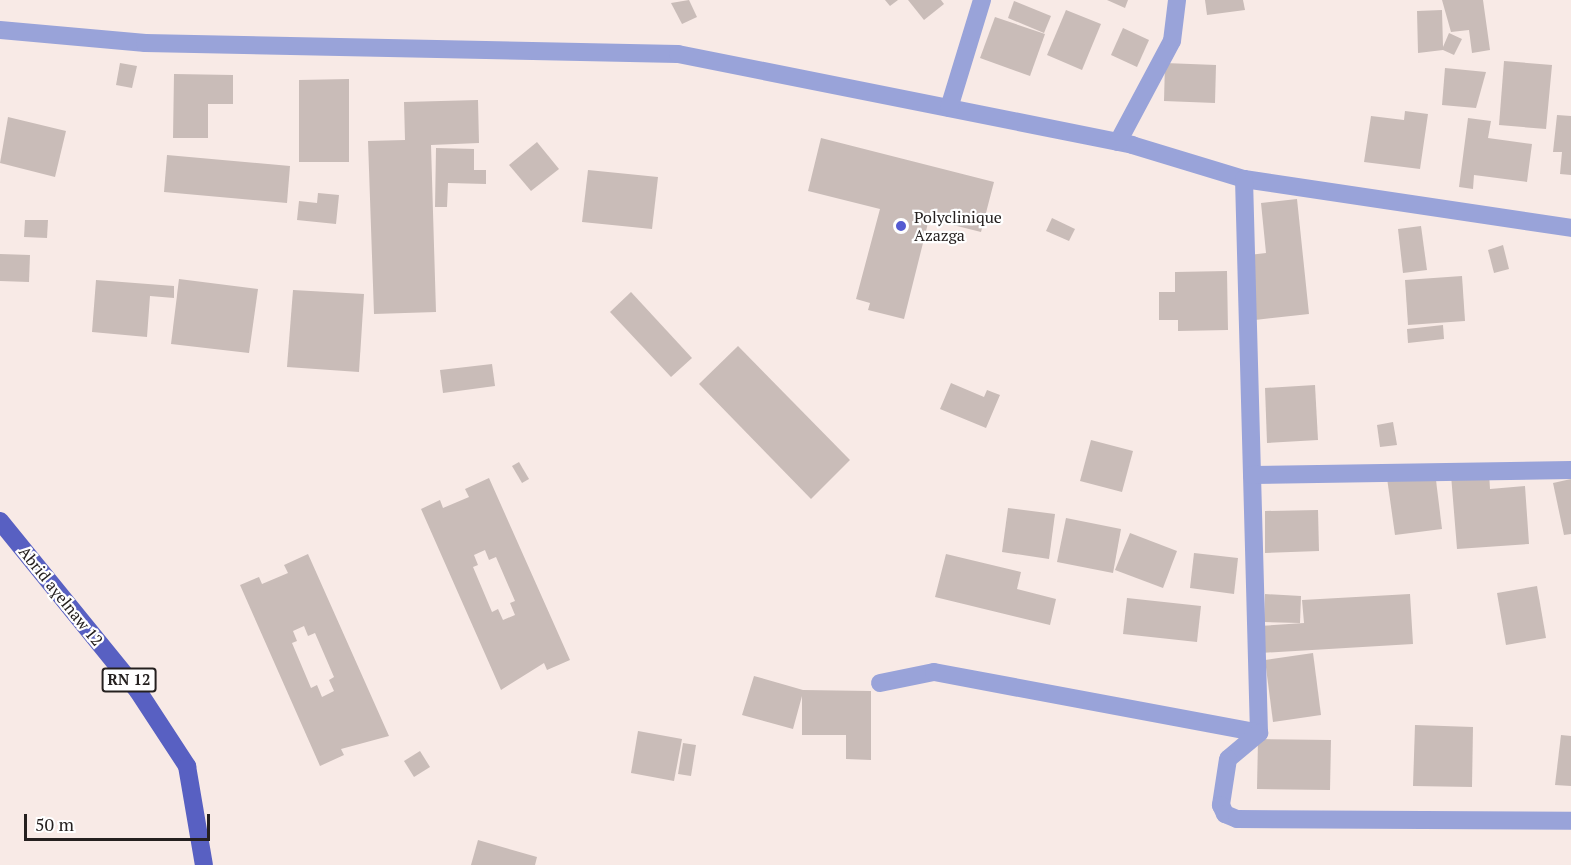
<!DOCTYPE html>
<meta charset="utf-8">
<style>
body{margin:0}
#map{position:relative;width:1571px;height:865px;overflow:hidden;background:#f8eae6;font-family:"PT Serif",serif}
div>[style]{position:absolute}
[style*='--x']{left:calc(var(--x)*1px);top:calc(var(--y)*1px);width:calc(var(--w)*1px);rotate:calc(var(--a)*1deg)}
.building>*{inset:0;background:#c9bcb8}
.minor>*{height:18px;margin:-9px;padding:0 9px;transform-origin:9px;border-radius:9px;background:#99a3d9}
.major>*{height:18px;margin:-9px;padding:0 9px;transform-origin:9px;border-radius:9px;background:#5860c2}
.dots>*{width:16px;height:16px;translate:-50% -50%;box-sizing:border-box;border:3px solid #fff;border-radius:50%}
span{translate:-50% -50%;white-space:nowrap;text-align:center;line-height:1.15;-webkit-text-stroke:4.5px #fff;paint-order:stroke}
.shield-label span{padding:2px 4px;background:#fff;border:2px solid;border-radius:4px;-webkit-text-stroke-width:0}
.shield-label{font-size:15px;color:#25201f;font-weight:700}
.poi-label{font-size:16px;color:#25201f}
.left{translate:0 -50%;text-align:left}
.street-label{font-size:16px;color:#25201f}
.scale{position:absolute;left:24px;top:814px;width:186px;height:27px;box-sizing:border-box;border:3px solid #25201f;border-top:0;padding-left:8px;font-size:18px;line-height:21px;white-space:nowrap;color:#25201f;-webkit-text-stroke:4px #fff;paint-order:stroke}
</style>
<div id="map">
<div class="building">
<i style="clip-path:polygon(689px 0,697px 17px,682px 24px,671px 3px)"></i>
<i style="clip-path:polygon(885px 0,898px 0,890px 6px)"></i>
<i style="clip-path:polygon(908px 0,941px 0,944px 4px,924px 20px)"></i>
<i style="clip-path:polygon(1107px 0,1128px 0,1125px 8px)"></i>
<i style="clip-path:polygon(1205px 0,1243px 0,1245px 10px,1207px 15px)"></i>
<i style="clip-path:polygon(1442px 0,1483px 0,1490px 50px,1472px 53px,1469px 30px,1451px 32px)"></i>
<i style="clip-path:polygon(1014px 1px,1051px 16px,1044px 33px,1008px 18px)"></i>
<i style="clip-path:polygon(1066px 10px,1101px 24px,1082px 70px,1047px 55px)"></i>
<i style="clip-path:polygon(1442px 10px,1443px 47px,1449px 33px,1462px 39px,1454px 55px,1443px 50px,1418px 53px,1417px 11px)"></i>
<i style="clip-path:polygon(995px 17px,1045px 34px,1030px 76px,980px 58px)"></i>
<i style="clip-path:polygon(1123px 28px,1149px 40px,1137px 67px,1111px 55px)"></i>
<i style="clip-path:polygon(1504px 61px,1552px 65px,1546px 129px,1499px 125px)"></i>
<i style="clip-path:polygon(120px 63px,137px 66px,132px 88px,116px 85px)"></i>
<i style="clip-path:polygon(1165px 63px,1216px 65px,1215px 103px,1164px 101px)"></i>
<i style="clip-path:polygon(1445px 68px,1486px 72px,1476px 108px,1442px 105px)"></i>
<i style="clip-path:polygon(174px 74px,233px 75px,233px 104px,208px 104px,208px 138px,173px 138px)"></i>
<i style="clip-path:polygon(349px 79px,349px 162px,299px 162px,299px 80px)"></i>
<i style="clip-path:polygon(478px 100px,479px 143px,431px 145px,436px 312px,374px 314px,368px 141px,405px 140px,404px 102px)"></i>
<i style="clip-path:polygon(1405px 111px,1428px 114px,1420px 169px,1364px 162px,1371px 116px,1404px 120px)"></i>
<i style="clip-path:polygon(1557px 115px,1571px 116px,1571px 175px,1560px 174px,1562px 152px,1553px 152px)"></i>
<i style="clip-path:polygon(8px 117px,66px 131px,55px 177px,0 163px)"></i>
<i style="clip-path:polygon(1468px 118px,1491px 121px,1488px 138px,1532px 144px,1527px 182px,1474px 175px,1473px 189px,1459px 187px)"></i>
<i style="clip-path:polygon(821px 138px,994px 182px,981px 232px,929px 219px,904px 319px,868px 310px,870px 303px,856px 299px,880px 209px,808px 191px)"></i>
<i style="clip-path:polygon(537px 142px,559px 169px,531px 191px,509px 165px)"></i>
<i style="clip-path:polygon(436px 148px,474px 149px,474px 170px,486px 170px,486px 184px,448px 183px,447px 207px,435px 207px)"></i>
<i style="clip-path:polygon(167px 155px,290px 166px,287px 203px,164px 192px)"></i>
<i style="clip-path:polygon(588px 170px,658px 177px,652px 229px,582px 222px)"></i>
<i style="clip-path:polygon(318px 193px,339px 195px,336px 224px,297px 220px,299px 201px,317px 203px)"></i>
<i style="clip-path:polygon(1297px 199px,1309px 314px,1255px 320px,1249px 255px,1266px 253px,1261px 203px)"></i>
<i style="clip-path:polygon(1052px 218px,1075px 229px,1069px 241px,1046px 231px)"></i>
<i style="clip-path:polygon(25px 220px,48px 220px,47px 238px,24px 237px)"></i>
<i style="clip-path:polygon(1421px 226px,1427px 270px,1403px 273px,1398px 229px)"></i>
<i style="clip-path:polygon(1503px 245px,1509px 269px,1494px 273px,1488px 250px)"></i>
<i style="clip-path:polygon(0 254px,30px 255px,29px 282px,0 281px)"></i>
<i style="clip-path:polygon(1227px 271px,1228px 330px,1178px 331px,1178px 320px,1159px 320px,1159px 292px,1175px 292px,1175px 272px)"></i>
<i style="clip-path:polygon(1462px 276px,1465px 321px,1408px 325px,1405px 280px)"></i>
<i style="clip-path:polygon(179px 279px,258px 289px,249px 353px,171px 344px)"></i>
<i style="clip-path:polygon(96px 280px,174px 286px,174px 298px,150px 296px,147px 337px,92px 332px)"></i>
<i style="clip-path:polygon(293px 290px,364px 294px,359px 372px,287px 367px)"></i>
<i style="clip-path:polygon(631px 292px,692px 358px,671px 377px,610px 312px)"></i>
<i style="clip-path:polygon(1443px 325px,1444px 339px,1408px 343px,1407px 329px)"></i>
<i style="clip-path:polygon(738px 346px,850px 460px,811px 499px,699px 384px)"></i>
<i style="clip-path:polygon(492px 364px,495px 386px,443px 393px,440px 370px)"></i>
<i style="clip-path:polygon(951px 383px,984px 397px,987px 390px,1000px 395px,986px 428px,940px 409px)"></i>
<i style="clip-path:polygon(1315px 385px,1318px 440px,1267px 443px,1265px 388px)"></i>
<i style="clip-path:polygon(1393px 422px,1397px 445px,1380px 447px,1377px 425px)"></i>
<i style="clip-path:polygon(1091px 440px,1133px 451px,1122px 492px,1080px 481px)"></i>
<i style="clip-path:polygon(519px 462px,529px 479px,522px 483px,512px 466px)"></i>
<i style="clip-path:polygon(1435px 472px,1442px 529px,1395px 535px,1387px 478px)"></i>
<i style="clip-path:polygon(1489px 473px,1490px 489px,1525px 486px,1529px 544px,1457px 549px,1451px 475px)"></i>
<i style="clip-path:polygon(evenodd,489px 478px,570px 660px,547px 670px,544px 663px,501px 690px,421px 509px,440px 500px,443px 508px,469px 497px,465px 489px,489px 478px,485px 550px,489px 560px,496px 557px,515px 601px,510px 603px,515px 615px,503px 620px,498px 609px,492px 612px,473px 567px,478px 565px,474px 555px,485px 550px)"></i>
<i style="clip-path:polygon(1571px 479px,1571px 534px,1564px 535px,1553px 483px)"></i>
<i style="clip-path:polygon(1008px 508px,1055px 514px,1049px 559px,1002px 552px)"></i>
<i style="clip-path:polygon(1318px 510px,1319px 551px,1265px 553px,1265px 511px)"></i>
<i style="clip-path:polygon(1066px 518px,1121px 529px,1113px 573px,1057px 562px)"></i>
<i style="clip-path:polygon(1130px 533px,1177px 551px,1163px 588px,1115px 570px)"></i>
<i style="clip-path:polygon(1194px 553px,1238px 558px,1234px 594px,1190px 588px)"></i>
<i style="clip-path:polygon(evenodd,308px 554px,389px 736px,341px 749px,344px 755px,320px 766px,240px 585px,259px 577px,262px 584px,288px 573px,284px 565px,308px 554px,304px 626px,308px 636px,315px 633px,334px 677px,329px 680px,334px 691px,322px 697px,317px 685px,311px 688px,292px 643px,297px 641px,293px 631px,304px 626px)"></i>
<i style="clip-path:polygon(946px 554px,1021px 572px,1017px 589px,1056px 599px,1050px 625px,935px 597px)"></i>
<i style="clip-path:polygon(1537px 586px,1546px 638px,1506px 645px,1497px 593px)"></i>
<i style="clip-path:polygon(1265px 594px,1301px 596px,1300px 623px,1264px 622px)"></i>
<i style="clip-path:polygon(1410px 594px,1413px 644px,1260px 653px,1259px 626px,1304px 623px,1302px 600px)"></i>
<i style="clip-path:polygon(1127px 598px,1201px 606px,1197px 642px,1123px 634px)"></i>
<i style="clip-path:polygon(1313px 653px,1321px 715px,1273px 722px,1265px 660px)"></i>
<i style="clip-path:polygon(754px 676px,803px 690px,871px 691px,871px 760px,846px 759px,846px 735px,802px 735px,802px 696px,793px 729px,742px 715px)"></i>
<i style="clip-path:polygon(1415px 725px,1473px 727px,1472px 787px,1413px 786px)"></i>
<i style="clip-path:polygon(638px 731px,682px 739px,674px 781px,631px 773px)"></i>
<i style="clip-path:polygon(1561px 735px,1571px 736px,1571px 786px,1555px 785px)"></i>
<i style="clip-path:polygon(1258px 739px,1331px 740px,1330px 790px,1257px 789px)"></i>
<i style="clip-path:polygon(683px 743px,696px 745px,691px 776px,678px 774px)"></i>
<i style="clip-path:polygon(420px 751px,430px 767px,414px 777px,404px 761px)"></i>
<i style="clip-path:polygon(478px 840px,537px 857px,535px 865px,471px 865px)"></i>
</div>
<div class="minor">
<i style="--x:0;--y:30;--w:146;--a:5.1"></i>
<i style="--x:145;--y:43;--w:533;--a:1.18"></i>
<i style="--x:678;--y:54;--w:463;--a:11.3"></i>
<i style="--x:1132;--y:145;--w:117;--a:16.9"></i>
<i style="--x:1244;--y:179;--w:331;--a:8.5"></i>
<i style="--x:949;--y:108;--w:113;--a:-73"></i>
<i style="--x:1118;--y:142;--w:115;--a:-61.9"></i>
<i style="--x:1172;--y:41;--w:41;--a:-83"></i>
<i style="--x:1244;--y:179;--w:554;--a:88.45"></i>
<i style="--x:1252;--y:475;--w:319;--a:-0.9"></i>
<i style="--x:880;--y:683;--w:55;--a:-11.5"></i>
<i style="--x:934;--y:672;--w:331;--a:10.6"></i>
<i style="--x:1259;--y:733;--w:40;--a:140"></i>
<i style="--x:1228;--y:759;--w:47;--a:98.7"></i>
<i style="--x:1221;--y:805;--w:10;--a:66"></i>
<i style="--x:1225;--y:814;--w:13;--a:23"></i>
<i style="--x:1237;--y:819;--w:334;--a:0.3"></i>
</div>
<div class="major">
<i style="--x:0;--y:521;--w:219;--a:50.9"></i>
<i style="--x:138;--y:691;--w:90;--a:56.8"></i>
<i style="--x:187;--y:766;--w:100;--a:80.3"></i>
</div>
<div class="dots">
<i style="left:901px;top:226px;background:#545ad1"></i>
</div>
<div class="shield-label">
<span style="left:129px;top:680px">RN 12</span>
</div>
<div class="poi-label">
<span class="left" style="left:914px;top:226px">Polyclinique<br>Azazga</span>
</div>
<div class="street-label">
<span style="left:61px;top:596px;rotate:51deg">Abrid aɣelnaw 12</span>
</div>
<div class="scale">50 m</div>
</div>
